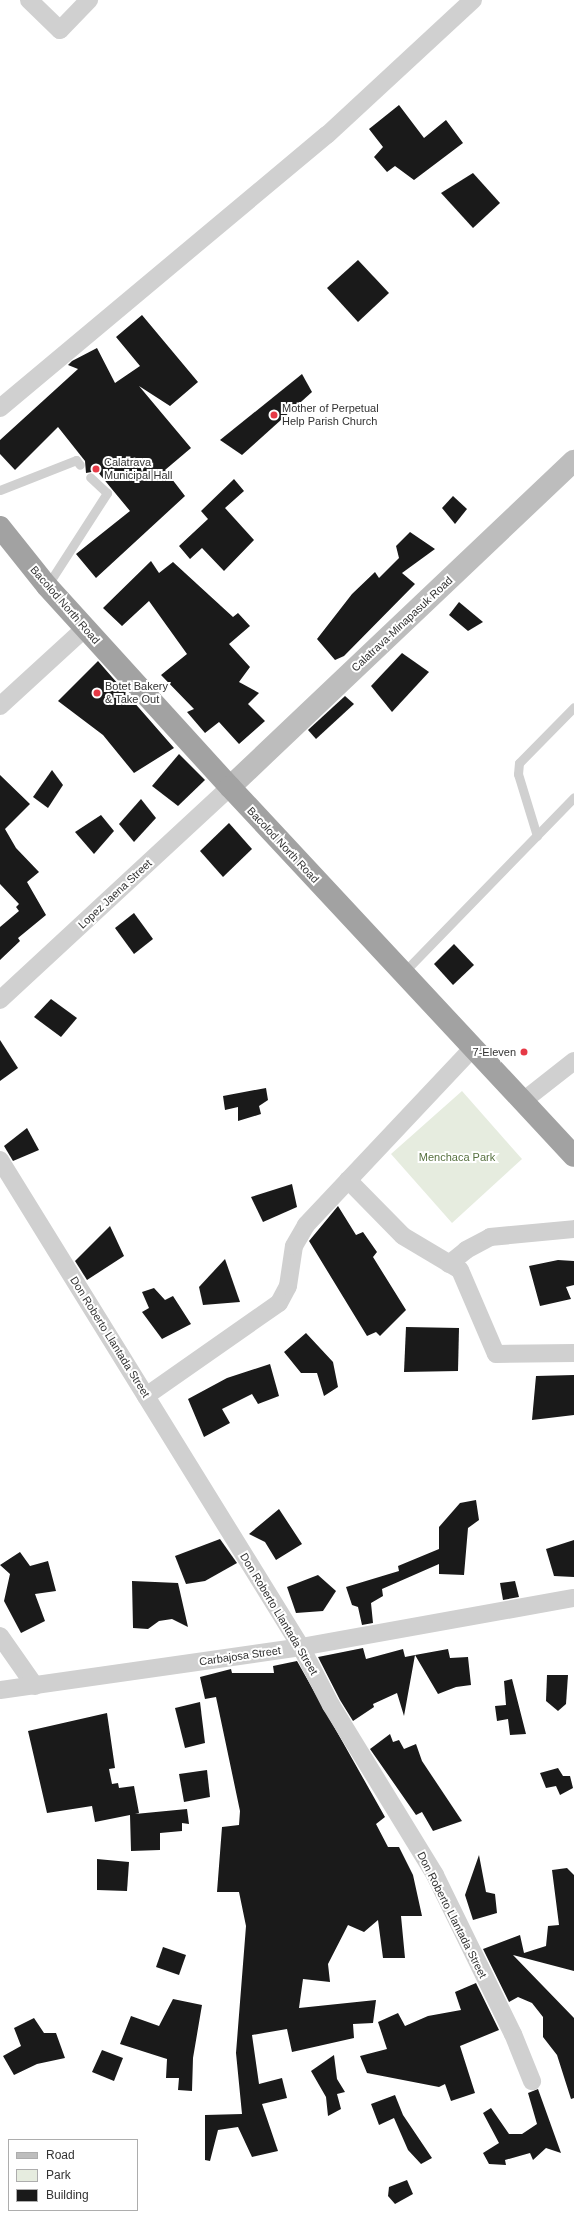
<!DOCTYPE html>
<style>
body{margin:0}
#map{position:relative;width:574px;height:2219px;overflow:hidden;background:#fff;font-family:Arial,sans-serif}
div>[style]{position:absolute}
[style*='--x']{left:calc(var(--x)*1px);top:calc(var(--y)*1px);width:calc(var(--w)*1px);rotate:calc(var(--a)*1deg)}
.green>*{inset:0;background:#e6ecdf}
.building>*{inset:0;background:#1a1a1a}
.service>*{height:9px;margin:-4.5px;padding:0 4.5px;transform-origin:4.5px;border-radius:4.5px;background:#d0d0d0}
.minor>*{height:18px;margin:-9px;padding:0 9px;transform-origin:9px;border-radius:9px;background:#d0d0d0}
.secondary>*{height:22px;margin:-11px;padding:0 11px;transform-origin:11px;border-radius:11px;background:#bdbdbd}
.trunk>*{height:22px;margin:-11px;padding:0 11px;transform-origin:11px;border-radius:11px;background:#a2a2a2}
.dots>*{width:11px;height:11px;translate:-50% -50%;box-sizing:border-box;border:2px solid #fff;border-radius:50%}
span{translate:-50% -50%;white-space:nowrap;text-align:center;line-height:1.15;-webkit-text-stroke:4px #fff;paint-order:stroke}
.poi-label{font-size:11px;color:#333}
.left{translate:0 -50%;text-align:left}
.right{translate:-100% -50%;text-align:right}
.street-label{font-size:11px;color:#333}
.park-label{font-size:11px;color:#56703f}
.legend{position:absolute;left:8px;top:2139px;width:130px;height:72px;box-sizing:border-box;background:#fff;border:1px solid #adadad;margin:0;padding:5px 7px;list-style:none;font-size:12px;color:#333}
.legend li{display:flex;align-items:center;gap:8px;height:20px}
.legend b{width:20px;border:1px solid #adadad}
</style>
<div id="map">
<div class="green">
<i style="clip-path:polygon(462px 1091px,522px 1159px,452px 1223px,391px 1154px)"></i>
</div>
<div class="building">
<i style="clip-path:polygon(399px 105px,424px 138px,446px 120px,463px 143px,414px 180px,395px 166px,387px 172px,374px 157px,383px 147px,369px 129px)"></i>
<i style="clip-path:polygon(473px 173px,500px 203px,473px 228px,441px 193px)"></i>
<i style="clip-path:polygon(358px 260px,389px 293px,358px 322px,327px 288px)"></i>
<i style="clip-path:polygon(142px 315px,198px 382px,170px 406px,139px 386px,191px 448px,165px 470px,185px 496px,96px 578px,76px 554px,130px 511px,97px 471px,86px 473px,85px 461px,58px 427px,15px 470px,0 454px,0 440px,78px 369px,68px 365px,72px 361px,97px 348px,115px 383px,140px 366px,116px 337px)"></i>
<i style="clip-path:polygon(302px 374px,312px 392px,242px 455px,220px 440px)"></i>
<i style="clip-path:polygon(234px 479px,244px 491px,225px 508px,254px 540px,224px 571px,202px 548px,190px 559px,179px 546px,208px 519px,201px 511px)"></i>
<i style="clip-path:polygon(453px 496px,467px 509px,455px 524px,442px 508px)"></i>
<i style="clip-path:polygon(410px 532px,435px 549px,402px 573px,415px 584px,344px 656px,335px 660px,317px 639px,352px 594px,375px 572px,379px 578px,399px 558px,396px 546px)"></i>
<i style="clip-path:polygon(151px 561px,159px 573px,173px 562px,233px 617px,238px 613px,250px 626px,229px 644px,250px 667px,239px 682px,259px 693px,248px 704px,265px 721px,239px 744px,219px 722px,205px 733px,187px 712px,194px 709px,161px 675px,187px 654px,149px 601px,122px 626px,103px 608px)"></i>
<i style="clip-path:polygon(459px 602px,483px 622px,468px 631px,449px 615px)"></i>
<i style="clip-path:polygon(402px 653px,429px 672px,392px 712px,371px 686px)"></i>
<i style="clip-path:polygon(98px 661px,174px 748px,134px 773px,103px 735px,58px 701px)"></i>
<i style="clip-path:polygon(345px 696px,354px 704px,316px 739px,308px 730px)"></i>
<i style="clip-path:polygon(179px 754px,205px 780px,178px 806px,152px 786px)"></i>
<i style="clip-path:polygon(52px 770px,63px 785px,48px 808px,33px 797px)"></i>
<i style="clip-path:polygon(0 775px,30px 804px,5px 829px,16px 848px,39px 872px,27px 882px,46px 915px,18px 938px,20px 941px,0 960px,0 927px,19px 911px,16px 907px,19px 904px,0 884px)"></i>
<i style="clip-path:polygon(141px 799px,156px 818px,134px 842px,119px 824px)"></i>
<i style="clip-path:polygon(101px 815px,114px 831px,94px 854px,75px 832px)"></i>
<i style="clip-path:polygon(229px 823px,252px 849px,223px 877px,200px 851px)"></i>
<i style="clip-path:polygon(134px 913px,153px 939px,134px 954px,115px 928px)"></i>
<i style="clip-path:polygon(454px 944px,474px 965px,453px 985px,434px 964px)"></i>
<i style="clip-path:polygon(51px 999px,77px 1018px,61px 1037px,34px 1017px)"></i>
<i style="clip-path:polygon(0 1040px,18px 1068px,0 1081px)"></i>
<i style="clip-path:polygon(266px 1088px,268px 1100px,259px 1106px,261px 1114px,238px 1121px,238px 1107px,225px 1110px,223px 1096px)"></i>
<i style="clip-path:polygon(27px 1128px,39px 1150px,13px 1161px,4px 1146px)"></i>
<i style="clip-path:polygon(292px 1184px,297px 1207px,263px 1222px,251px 1197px)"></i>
<i style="clip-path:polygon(338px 1206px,356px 1235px,363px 1232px,377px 1252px,373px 1257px,406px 1310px,380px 1336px,376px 1332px,367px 1336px,309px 1241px)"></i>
<i style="clip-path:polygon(110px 1226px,124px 1256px,87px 1280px,75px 1261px)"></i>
<i style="clip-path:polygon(225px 1259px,240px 1302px,203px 1305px,199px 1287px)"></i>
<i style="clip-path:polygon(558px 1260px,574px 1261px,574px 1285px,566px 1287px,571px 1299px,540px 1306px,529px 1266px)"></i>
<i style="clip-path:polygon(154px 1288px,165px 1300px,173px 1296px,191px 1324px,162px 1339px,142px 1312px,149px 1308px,142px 1292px)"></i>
<i style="clip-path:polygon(406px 1327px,459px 1328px,458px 1371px,404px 1372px)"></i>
<i style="clip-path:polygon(306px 1333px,333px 1362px,338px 1387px,324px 1396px,317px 1373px,301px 1373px,284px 1352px)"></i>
<i style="clip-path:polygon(270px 1364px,279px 1396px,258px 1404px,252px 1394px,222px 1409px,230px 1423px,204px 1437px,188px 1399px,227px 1378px)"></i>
<i style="clip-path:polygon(574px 1375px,574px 1415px,532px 1420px,536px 1376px)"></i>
<i style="clip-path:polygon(476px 1500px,479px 1520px,468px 1528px,464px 1575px,439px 1574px,439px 1564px,382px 1589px,383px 1596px,371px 1603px,373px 1623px,362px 1625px,358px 1607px,352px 1605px,346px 1587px,399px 1571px,398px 1566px,439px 1549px,439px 1527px,460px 1503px)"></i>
<i style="clip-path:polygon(279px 1509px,302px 1544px,276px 1560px,265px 1542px,249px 1534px)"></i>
<i style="clip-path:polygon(220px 1539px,237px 1563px,205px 1581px,186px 1584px,175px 1556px)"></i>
<i style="clip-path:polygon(574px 1540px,574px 1577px,554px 1576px,546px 1549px)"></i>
<i style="clip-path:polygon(20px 1552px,30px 1566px,48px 1561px,56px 1591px,35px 1594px,45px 1621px,21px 1633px,4px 1601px,10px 1574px,0 1565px)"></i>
<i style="clip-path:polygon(318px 1575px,336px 1591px,323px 1611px,296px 1613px,287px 1587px)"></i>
<i style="clip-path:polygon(132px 1581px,178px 1583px,188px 1627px,172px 1619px,159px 1621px,148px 1629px,133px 1628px)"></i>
<i style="clip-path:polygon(515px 1581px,519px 1597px,503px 1600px,500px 1583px)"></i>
<i style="clip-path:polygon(363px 1648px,366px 1659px,403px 1649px,405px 1657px,415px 1655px,404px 1716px,397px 1693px,373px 1704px,374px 1707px,353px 1721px,340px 1700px,318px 1657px)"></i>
<i style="clip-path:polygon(448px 1649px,450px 1658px,468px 1657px,471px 1685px,456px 1687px,438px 1694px,415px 1655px)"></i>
<i style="clip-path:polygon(297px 1661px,385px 1817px,376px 1824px,388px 1847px,399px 1847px,413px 1875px,422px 1916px,401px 1916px,405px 1958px,383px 1958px,378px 1920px,364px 1932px,348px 1925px,328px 1964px,330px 1982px,303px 1979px,299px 2008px,376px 2000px,373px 2023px,353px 2024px,354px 2038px,292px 2052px,287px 2029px,252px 2035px,259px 2084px,282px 2078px,287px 2098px,262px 2104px,278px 2151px,252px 2157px,238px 2127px,218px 2130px,210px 2161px,205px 2160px,205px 2115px,242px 2114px,236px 2053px,246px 1926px,239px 1892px,217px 1892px,222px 1827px,239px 1825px,240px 1811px,216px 1697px,205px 1699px,200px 1677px,231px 1669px,232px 1673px,274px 1673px,273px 1666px)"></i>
<i style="clip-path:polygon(547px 1675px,568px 1675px,566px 1704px,558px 1711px,546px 1701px)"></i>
<i style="clip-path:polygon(512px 1679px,526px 1734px,510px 1735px,508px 1719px,497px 1721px,495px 1706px,506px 1705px,504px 1681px)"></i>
<i style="clip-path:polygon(200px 1702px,205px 1743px,185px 1748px,175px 1708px)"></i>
<i style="clip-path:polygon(107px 1713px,115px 1768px,109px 1769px,112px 1784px,118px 1783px,119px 1788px,134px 1786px,139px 1813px,135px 1814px,187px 1809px,189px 1824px,182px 1823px,182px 1831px,160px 1833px,160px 1850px,131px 1851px,130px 1815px,95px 1822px,92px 1806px,47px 1813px,28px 1731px)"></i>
<i style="clip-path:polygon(390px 1734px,393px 1742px,399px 1740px,404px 1749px,416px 1744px,422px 1761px,462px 1821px,433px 1831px,422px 1812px,416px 1815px,370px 1749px)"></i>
<i style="clip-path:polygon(558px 1768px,563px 1776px,570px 1776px,573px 1788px,560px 1795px,556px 1786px,546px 1788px,540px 1773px)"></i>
<i style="clip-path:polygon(207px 1770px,210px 1797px,184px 1802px,179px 1774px)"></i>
<i style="clip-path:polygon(479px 1855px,486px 1892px,495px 1894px,497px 1913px,473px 1920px,465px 1895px)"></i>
<i style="clip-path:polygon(97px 1859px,129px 1862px,127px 1891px,97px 1890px)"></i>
<i style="clip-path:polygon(567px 1868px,574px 1875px,574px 1971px,513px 1955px,574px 2018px,574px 2098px,571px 2099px,557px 2055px,543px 2037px,543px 2017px,532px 2003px,518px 1997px,509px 2002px,483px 1949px,520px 1935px,524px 1953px,546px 1946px,548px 1926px,559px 1925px,552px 1870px)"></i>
<i style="clip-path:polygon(163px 1947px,186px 1955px,179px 1975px,156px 1967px)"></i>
<i style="clip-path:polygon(476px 1983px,499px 2030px,460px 2046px,475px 2093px,451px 2101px,445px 2084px,439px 2087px,367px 2073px,360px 2056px,387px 2049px,378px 2022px,398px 2013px,405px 2026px,428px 2016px,461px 2010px,455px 1992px)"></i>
<i style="clip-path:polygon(173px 1999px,202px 2005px,193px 2058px,192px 2091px,178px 2090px,179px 2078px,166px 2078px,167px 2059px,120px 2044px,131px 2016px,159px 2026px)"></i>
<i style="clip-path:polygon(34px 2018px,44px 2033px,56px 2033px,65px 2058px,37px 2064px,14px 2075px,3px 2056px,21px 2046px,14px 2028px)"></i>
<i style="clip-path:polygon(102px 2050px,123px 2058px,114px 2081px,92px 2072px)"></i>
<i style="clip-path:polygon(334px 2055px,337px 2079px,345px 2092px,337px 2094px,341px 2109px,328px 2116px,326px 2097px,311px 2071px)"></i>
<i style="clip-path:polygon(538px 2089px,561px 2153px,546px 2148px,533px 2160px,530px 2153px,505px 2160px,506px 2165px,489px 2164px,483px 2153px,499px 2143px,483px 2113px,491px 2108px,509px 2134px,522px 2134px,537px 2124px,528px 2093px)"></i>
<i style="clip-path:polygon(395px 2095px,403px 2115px,432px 2158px,421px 2164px,408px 2150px,394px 2118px,379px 2125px,371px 2104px)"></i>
<i style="clip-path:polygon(407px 2180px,413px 2194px,395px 2204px,388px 2196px,389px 2187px)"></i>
</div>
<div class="service">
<i style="--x:0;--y:490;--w:82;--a:-21.5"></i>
<i style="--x:76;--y:460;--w:6;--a:51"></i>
<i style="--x:47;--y:586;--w:111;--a:-57.2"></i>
<i style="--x:107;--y:493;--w:23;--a:-137"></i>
<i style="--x:537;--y:836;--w:65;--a:-107"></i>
<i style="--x:518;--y:774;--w:11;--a:-85"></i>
<i style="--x:519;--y:763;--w:78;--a:-45.5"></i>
<i style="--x:403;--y:973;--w:245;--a:-45.8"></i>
</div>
<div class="minor">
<i style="--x:29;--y:0;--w:43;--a:44.1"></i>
<i style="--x:60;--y:30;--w:42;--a:-46"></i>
<i style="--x:0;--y:408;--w:426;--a:-39.9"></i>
<i style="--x:327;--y:135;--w:199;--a:-42.8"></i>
<i style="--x:0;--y:706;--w:115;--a:-42.5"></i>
<i style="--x:0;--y:1000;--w:313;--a:-42.8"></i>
<i style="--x:523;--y:1101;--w:65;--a:-38.1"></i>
<i style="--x:0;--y:1160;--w:573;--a:58.28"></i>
<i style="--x:301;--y:1647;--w:65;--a:62.7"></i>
<i style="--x:331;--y:1705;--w:199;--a:58.5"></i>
<i style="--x:435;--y:1875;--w:177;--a:63.9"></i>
<i style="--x:513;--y:2034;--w:51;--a:68"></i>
<i style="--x:348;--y:1180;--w:78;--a:45.5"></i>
<i style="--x:403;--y:1236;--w:66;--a:30.8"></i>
<i style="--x:460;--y:1270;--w:91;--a:66.8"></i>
<i style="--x:496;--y:1354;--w:78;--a:-0.7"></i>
<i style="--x:449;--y:1264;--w:22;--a:-39"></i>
<i style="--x:466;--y:1250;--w:27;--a:-28"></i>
<i style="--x:490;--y:1237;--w:84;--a:-5.4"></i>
<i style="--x:146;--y:1396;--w:162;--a:-35"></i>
<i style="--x:279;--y:1303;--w:19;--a:-62"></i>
<i style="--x:288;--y:1286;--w:40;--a:-81.5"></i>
<i style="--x:294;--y:1246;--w:24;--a:-60"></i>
<i style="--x:306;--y:1225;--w:243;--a:-46.7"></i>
<i style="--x:0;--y:1636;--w:61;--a:55"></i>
<i style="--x:0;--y:1690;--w:304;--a:-8.1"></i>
<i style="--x:301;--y:1647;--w:277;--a:-10.2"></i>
</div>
<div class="secondary">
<i style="--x:230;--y:787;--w:474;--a:-43.5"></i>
</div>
<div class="trunk">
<i style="--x:0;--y:527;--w:75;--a:51.5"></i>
<i style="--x:47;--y:586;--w:272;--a:47.7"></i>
<i style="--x:230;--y:787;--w:504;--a:47.01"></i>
</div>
<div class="dots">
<i style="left:274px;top:415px;background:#e63946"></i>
<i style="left:96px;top:469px;background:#e63946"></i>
<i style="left:97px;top:693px;background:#e63946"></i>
<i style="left:524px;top:1052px;background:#e63946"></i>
</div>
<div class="poi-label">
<span class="left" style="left:282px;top:415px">Mother of Perpetual<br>Help Parish Church</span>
<span class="left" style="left:104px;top:469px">Calatrava<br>Municipal Hall</span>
<span class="left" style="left:105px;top:693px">Botet Bakery<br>&amp; Take Out</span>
<span class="right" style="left:516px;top:1052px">7-Eleven</span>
</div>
<div class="street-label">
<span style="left:65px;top:605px;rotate:49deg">Bacolod North Road</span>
<span style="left:402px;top:624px;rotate:-43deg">Calatrava-Minapasuk Road</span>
<span style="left:283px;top:845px;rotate:47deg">Bacolod North Road</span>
<span style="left:115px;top:894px;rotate:-43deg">Lopez Jaena Street</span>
<span style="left:110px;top:1337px;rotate:58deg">Don Roberto Llantada Street</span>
<span style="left:279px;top:1614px;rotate:59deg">Don Roberto Llantada Street</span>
<span style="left:240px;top:1656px;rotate:-8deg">Carbajosa Street</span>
<span style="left:452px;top:1915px;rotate:63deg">Don Roberto Llantada Street</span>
</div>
<div class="park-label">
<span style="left:457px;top:1157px">Menchaca Park</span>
</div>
<ul class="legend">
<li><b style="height:5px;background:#bdbdbd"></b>Road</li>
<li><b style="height:11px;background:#e6ecdf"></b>Park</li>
<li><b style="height:11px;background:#1a1a1a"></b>Building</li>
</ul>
</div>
